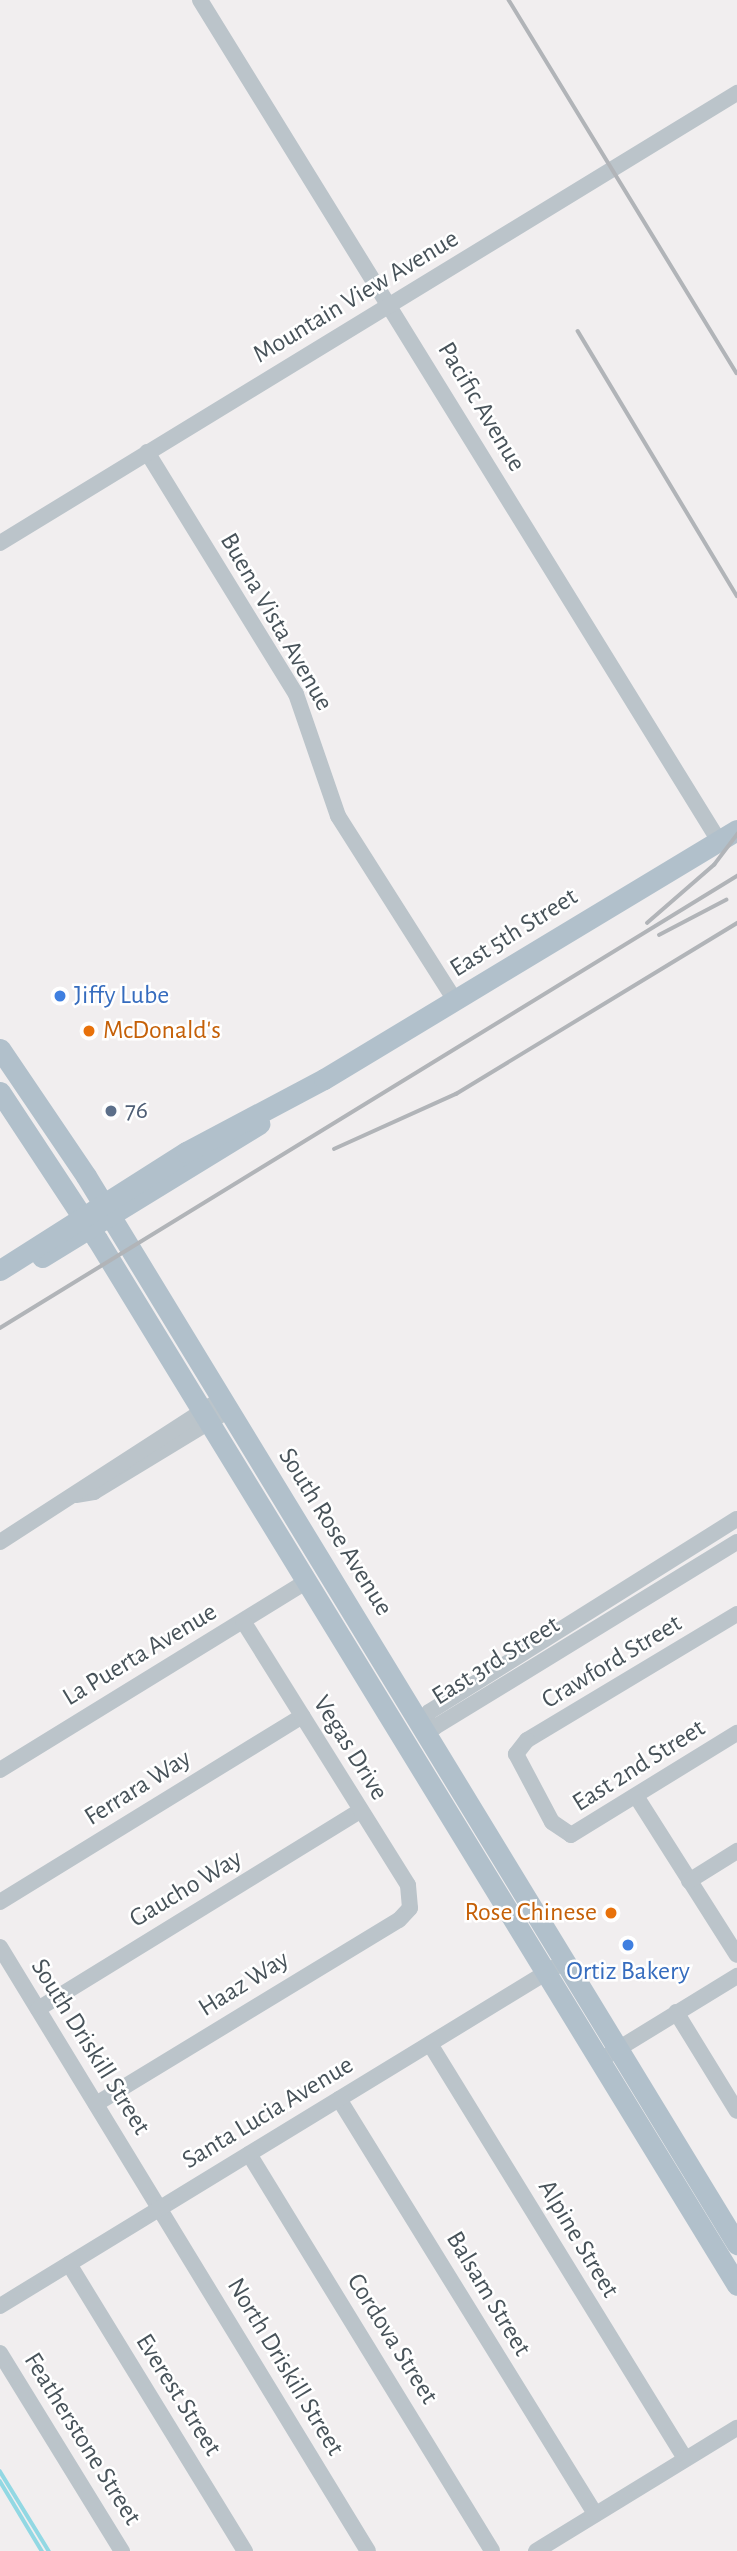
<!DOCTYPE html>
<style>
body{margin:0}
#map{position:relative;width:737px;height:2551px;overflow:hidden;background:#f1eeef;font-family:"Alegreya Sans",sans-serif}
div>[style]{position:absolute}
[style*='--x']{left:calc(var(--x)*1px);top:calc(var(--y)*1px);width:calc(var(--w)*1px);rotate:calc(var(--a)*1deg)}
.stream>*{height:3.5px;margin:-1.75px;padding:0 1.75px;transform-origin:1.75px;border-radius:1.75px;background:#92d8e3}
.minor>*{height:16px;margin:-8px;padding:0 8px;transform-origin:8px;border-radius:8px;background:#bbc4ca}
.major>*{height:21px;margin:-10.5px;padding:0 10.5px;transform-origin:10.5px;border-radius:10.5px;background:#b1c0cb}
.rail>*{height:3.5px;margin:-1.75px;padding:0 1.75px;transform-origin:1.75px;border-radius:1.75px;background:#b1b4b8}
.dots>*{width:19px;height:19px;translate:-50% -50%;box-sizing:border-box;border:4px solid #fff;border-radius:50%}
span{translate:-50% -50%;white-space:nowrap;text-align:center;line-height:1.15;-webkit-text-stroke:5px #fff;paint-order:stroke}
.street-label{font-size:26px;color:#48535a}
.shop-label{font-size:26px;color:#366cbe}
.left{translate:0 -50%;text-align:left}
.food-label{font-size:26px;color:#c56008}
.right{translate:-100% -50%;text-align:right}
.service-label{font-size:26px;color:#4e5e75}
</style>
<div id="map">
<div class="stream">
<i style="--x:0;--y:2471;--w:94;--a:58.5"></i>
<i style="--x:0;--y:2481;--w:82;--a:59"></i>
</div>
<div class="minor">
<i style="--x:200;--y:0;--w:988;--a:58.32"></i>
<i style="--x:147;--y:452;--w:284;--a:58.4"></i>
<i style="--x:296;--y:694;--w:129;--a:71"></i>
<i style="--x:338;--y:816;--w:220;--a:57.6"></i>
<i style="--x:0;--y:543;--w:864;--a:-31.41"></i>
<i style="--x:76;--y:1495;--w:18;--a:-9"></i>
<i style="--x:94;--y:1492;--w:156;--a:-31.3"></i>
<i style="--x:0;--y:1542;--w:252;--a:-32.9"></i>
<i style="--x:737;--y:1614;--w:245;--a:149"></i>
<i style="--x:527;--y:1740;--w:18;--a:128"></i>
<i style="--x:516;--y:1754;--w:77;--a:62.1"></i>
<i style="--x:552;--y:1822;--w:23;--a:34"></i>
<i style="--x:571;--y:1835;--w:195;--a:-31.6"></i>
<i style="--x:423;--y:1726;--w:15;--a:-67"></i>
<i style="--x:429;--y:1712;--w:363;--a:-32.1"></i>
<i style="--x:423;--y:1726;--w:12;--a:5"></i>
<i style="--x:435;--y:1727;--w:354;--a:-31.5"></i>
<i style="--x:0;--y:1770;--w:359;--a:-31.6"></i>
<i style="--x:636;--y:1796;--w:188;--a:57.6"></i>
<i style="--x:689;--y:1881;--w:57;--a:-32"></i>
<i style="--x:0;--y:1902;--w:355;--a:-31.6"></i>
<i style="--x:0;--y:1947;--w:707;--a:58.65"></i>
<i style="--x:38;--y:2009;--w:378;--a:-31.6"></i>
<i style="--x:676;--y:2012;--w:116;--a:58.4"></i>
<i style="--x:430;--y:2044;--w:487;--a:58.4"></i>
<i style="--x:600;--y:2060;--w:161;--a:-31.5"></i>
<i style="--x:339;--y:2099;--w:488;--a:58.3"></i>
<i style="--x:96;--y:2104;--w:354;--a:-31.3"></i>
<i style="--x:399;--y:1920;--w:16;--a:-47"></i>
<i style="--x:410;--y:1908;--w:23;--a:-95"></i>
<i style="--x:408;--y:1885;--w:311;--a:-122"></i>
<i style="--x:249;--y:2154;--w:465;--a:58.5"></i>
<i style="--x:69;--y:2264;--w:337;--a:58.5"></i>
<i style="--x:0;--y:2306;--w:658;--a:-31.4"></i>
<i style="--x:0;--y:2353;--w:233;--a:58.4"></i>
<i style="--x:536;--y:2551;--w:236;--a:-31.5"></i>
</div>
<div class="major">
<i style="--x:0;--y:1049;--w:153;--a:55.9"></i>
<i style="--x:86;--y:1176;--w:1251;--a:58.64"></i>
<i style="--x:0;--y:1092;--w:176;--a:56.6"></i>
<i style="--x:97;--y:1239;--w:1226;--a:58.54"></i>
<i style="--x:42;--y:1257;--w:255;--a:-31.5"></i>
<i style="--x:0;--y:1270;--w:220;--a:-32.4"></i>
<i style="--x:186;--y:1152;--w:156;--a:-27.9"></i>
<i style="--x:324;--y:1079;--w:482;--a:-31.1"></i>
</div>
<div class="rail">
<i style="--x:509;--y:0;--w:437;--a:58.6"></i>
<i style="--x:578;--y:331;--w:309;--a:59"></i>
<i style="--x:647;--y:923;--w:89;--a:-40.9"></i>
<i style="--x:714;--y:865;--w:39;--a:-53"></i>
<i style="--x:659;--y:935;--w:76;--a:-27.6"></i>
<i style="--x:334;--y:1149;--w:134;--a:-24.3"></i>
<i style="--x:456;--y:1094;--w:329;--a:-31.3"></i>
<i style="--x:0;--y:1328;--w:865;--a:-31.52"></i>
</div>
<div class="dots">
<i style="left:60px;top:996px;background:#3f7fe0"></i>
<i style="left:89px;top:1031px;background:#e8710a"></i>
<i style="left:111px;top:1111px;background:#5c6f8a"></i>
<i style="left:611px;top:1913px;background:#e8710a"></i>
<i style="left:628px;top:1945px;background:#3f7fe0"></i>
</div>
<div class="street-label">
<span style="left:356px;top:297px;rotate:-31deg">Mountain View Avenue</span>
<span style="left:481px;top:407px;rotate:59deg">Pacific Avenue</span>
<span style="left:276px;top:622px;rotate:60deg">Buena Vista Avenue</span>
<span style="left:514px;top:933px;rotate:-32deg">East 5th Street</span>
<span style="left:335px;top:1532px;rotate:58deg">South Rose Avenue</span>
<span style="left:140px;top:1655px;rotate:-31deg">La Puerta Avenue</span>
<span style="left:496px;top:1661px;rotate:-32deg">East 3rd Street</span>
<span style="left:612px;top:1662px;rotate:-31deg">Crawford Street</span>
<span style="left:350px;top:1748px;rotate:58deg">Vegas Drive</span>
<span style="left:639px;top:1766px;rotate:-32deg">East 2nd Street</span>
<span style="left:138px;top:1788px;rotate:-32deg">Ferrara Way</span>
<span style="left:186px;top:1889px;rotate:-31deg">Gaucho Way</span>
<span style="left:244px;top:1984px;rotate:-32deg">Haaz Way</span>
<span style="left:90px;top:2047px;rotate:58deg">South Driskill Street</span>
<span style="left:268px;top:2113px;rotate:-31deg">Santa Lucia Avenue</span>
<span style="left:578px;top:2239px;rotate:59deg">Alpine Street</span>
<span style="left:488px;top:2294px;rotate:59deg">Balsam Street</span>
<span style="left:392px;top:2339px;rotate:58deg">Cordova Street</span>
<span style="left:285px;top:2367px;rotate:59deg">North Driskill Street</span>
<span style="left:178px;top:2395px;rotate:58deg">Everest Street</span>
<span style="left:82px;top:2439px;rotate:58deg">Featherstone Street</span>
</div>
<div class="shop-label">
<span class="left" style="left:74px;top:996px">Jiffy Lube</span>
<span style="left:628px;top:1972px">Ortiz Bakery</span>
</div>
<div class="food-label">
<span class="left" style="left:103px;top:1031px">McDonald's</span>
<span class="right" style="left:597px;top:1913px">Rose Chinese</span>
</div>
<div class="service-label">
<span class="left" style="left:125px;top:1111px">76</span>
</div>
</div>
